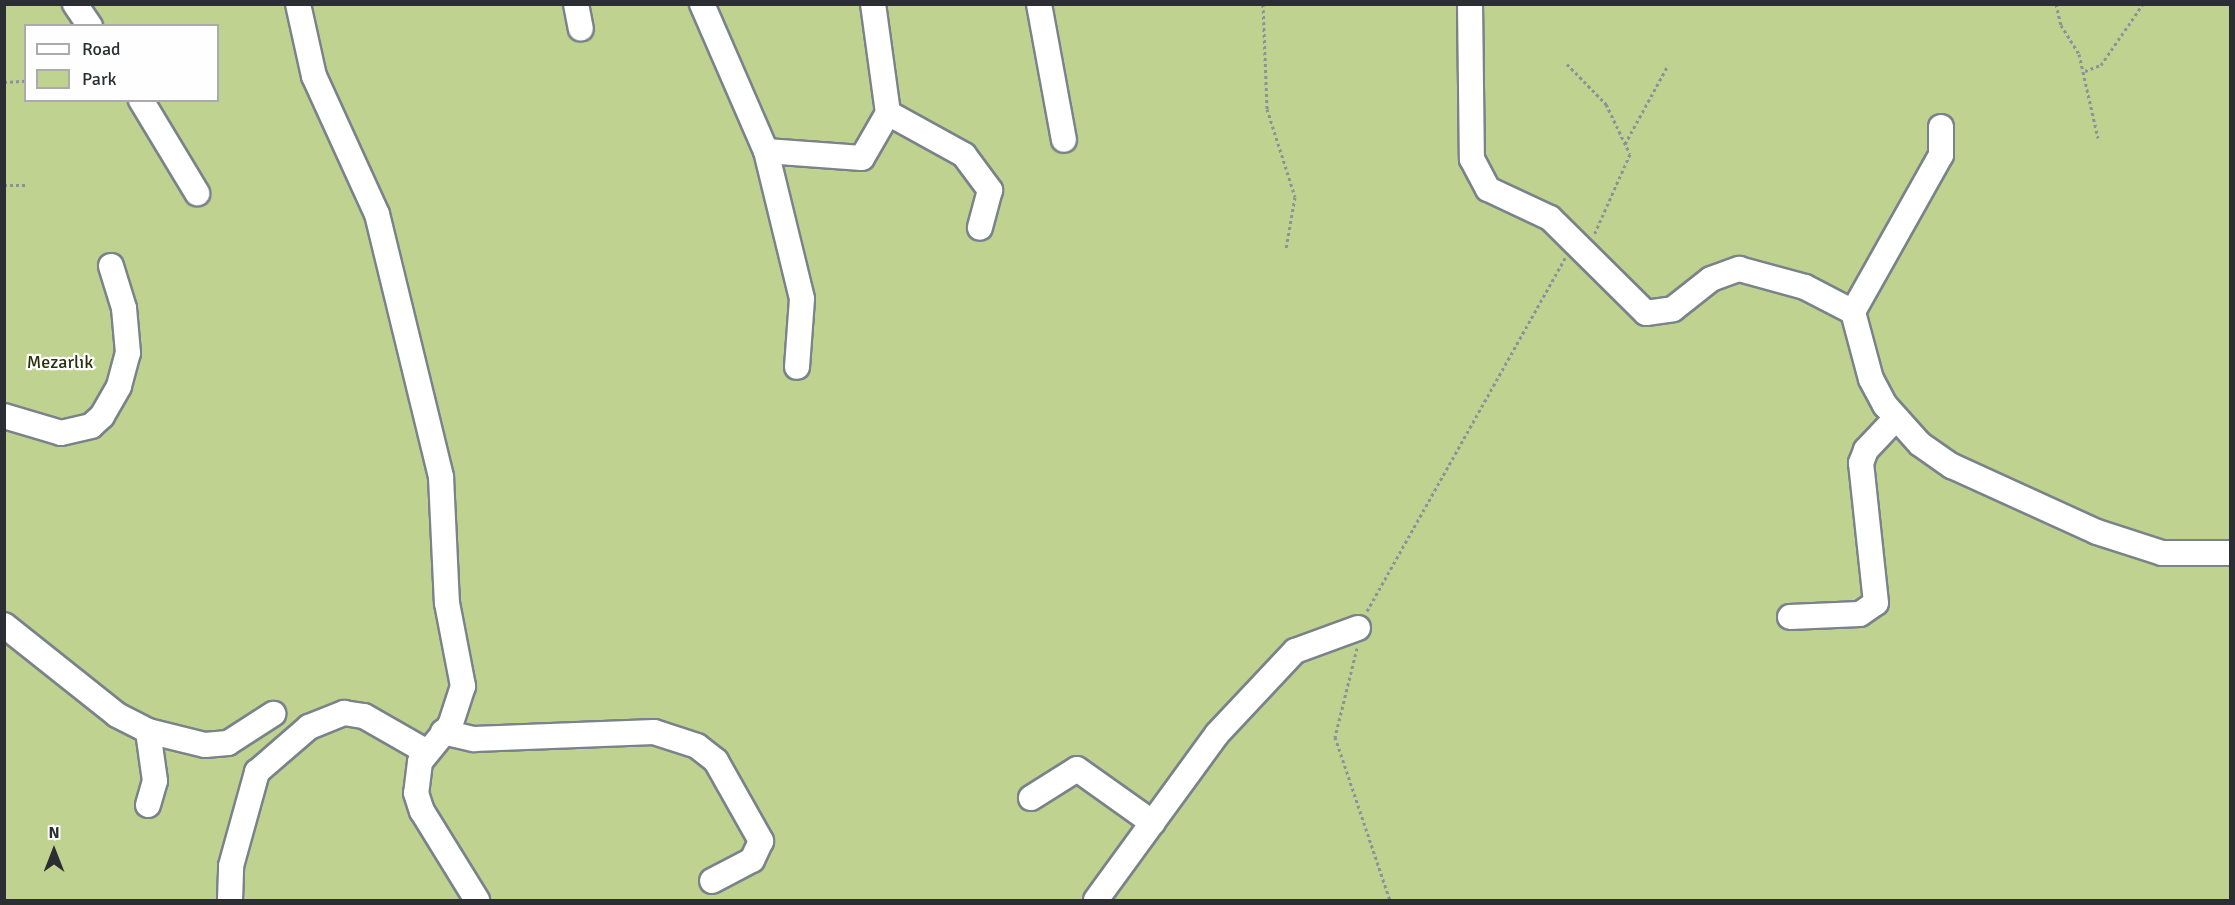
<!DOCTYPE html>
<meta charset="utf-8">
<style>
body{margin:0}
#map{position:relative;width:2235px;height:905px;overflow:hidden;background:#e9f2fb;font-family:Signika,sans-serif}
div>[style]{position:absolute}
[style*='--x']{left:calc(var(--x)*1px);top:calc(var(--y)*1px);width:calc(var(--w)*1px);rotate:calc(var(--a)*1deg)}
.green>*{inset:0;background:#bfd28f}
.path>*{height:3px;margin-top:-1.5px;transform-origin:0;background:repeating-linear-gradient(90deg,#8c9299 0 3px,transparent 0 6px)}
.roads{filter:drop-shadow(2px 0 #7a828a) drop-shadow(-2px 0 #7a828a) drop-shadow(0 2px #7a828a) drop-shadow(0 -2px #7a828a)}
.minor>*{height:24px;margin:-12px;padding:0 12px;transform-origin:12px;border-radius:12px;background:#fff}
span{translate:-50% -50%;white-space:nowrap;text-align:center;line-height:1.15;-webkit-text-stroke:4.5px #fefefe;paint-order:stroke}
.park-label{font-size:18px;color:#28310a}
.frame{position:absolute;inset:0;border:6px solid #2b2e32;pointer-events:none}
.legend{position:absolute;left:24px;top:24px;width:195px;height:78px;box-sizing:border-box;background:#fefefe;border:2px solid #aaabac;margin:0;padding:8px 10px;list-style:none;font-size:18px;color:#2b2e32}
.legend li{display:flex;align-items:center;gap:12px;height:30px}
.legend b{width:30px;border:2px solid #aaabac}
.north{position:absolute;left:24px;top:821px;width:60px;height:60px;-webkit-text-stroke:4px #fefefe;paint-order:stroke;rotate:0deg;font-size:16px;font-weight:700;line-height:24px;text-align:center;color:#2b2e32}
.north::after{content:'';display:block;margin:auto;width:21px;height:27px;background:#2b2e32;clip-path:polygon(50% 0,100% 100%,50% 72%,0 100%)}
</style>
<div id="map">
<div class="green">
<i style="clip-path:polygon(evenodd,5px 5px,2230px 5px,2230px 900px,5px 900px,5px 5px,26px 26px,218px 26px,218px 100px,26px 100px,26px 26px)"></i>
</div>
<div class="path">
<i style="--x:1263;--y:4;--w:105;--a:87.8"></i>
<i style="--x:1267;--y:109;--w:92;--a:72.3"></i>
<i style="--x:1295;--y:197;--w:52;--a:100"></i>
<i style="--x:2056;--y:4;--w:22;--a:77"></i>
<i style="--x:2061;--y:25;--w:34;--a:58"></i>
<i style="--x:2079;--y:54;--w:86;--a:77.3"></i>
<i style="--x:1567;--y:64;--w:56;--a:45.7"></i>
<i style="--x:1606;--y:104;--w:55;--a:64.4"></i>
<i style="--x:1630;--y:154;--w:89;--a:114"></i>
<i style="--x:2085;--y:71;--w:17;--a:-21"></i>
<i style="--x:2101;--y:65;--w:74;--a:-55.5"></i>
<i style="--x:4;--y:82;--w:22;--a:-3"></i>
<i style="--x:1625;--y:144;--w:90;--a:-61.4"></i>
<i style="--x:4;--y:185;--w:21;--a:0"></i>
<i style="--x:1367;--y:611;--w:405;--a:-60.7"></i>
<i style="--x:1357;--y:648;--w:92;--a:103.9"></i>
<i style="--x:1335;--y:737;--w:172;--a:71.4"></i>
</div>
<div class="roads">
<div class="minor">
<i style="--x:75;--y:4;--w:27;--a:56"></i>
<i style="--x:298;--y:4;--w:74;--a:77.5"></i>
<i style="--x:314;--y:76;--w:152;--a:65.5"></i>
<i style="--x:377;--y:214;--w:271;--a:76.3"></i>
<i style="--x:441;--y:477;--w:126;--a:87.3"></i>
<i style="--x:447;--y:603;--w:85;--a:79.1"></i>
<i style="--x:463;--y:686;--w:40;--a:108"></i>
<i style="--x:451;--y:724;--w:49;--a:129.2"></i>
<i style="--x:420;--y:762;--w:31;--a:97"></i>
<i style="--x:416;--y:793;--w:19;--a:72"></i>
<i style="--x:422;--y:811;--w:105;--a:58.3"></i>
<i style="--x:576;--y:4;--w:25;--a:79"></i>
<i style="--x:702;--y:4;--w:160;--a:66.5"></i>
<i style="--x:766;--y:151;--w:152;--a:76.3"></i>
<i style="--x:802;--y:299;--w:68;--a:94.2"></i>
<i style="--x:1039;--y:4;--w:138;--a:79.6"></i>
<i style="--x:1470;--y:4;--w:155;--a:89.3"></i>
<i style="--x:1472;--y:159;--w:34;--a:62"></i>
<i style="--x:1488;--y:189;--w:68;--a:25.1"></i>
<i style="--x:1550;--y:218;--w:135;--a:44.7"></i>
<i style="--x:1646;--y:313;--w:27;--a:-8"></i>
<i style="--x:1673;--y:309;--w:48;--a:-38.3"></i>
<i style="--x:1711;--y:279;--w:30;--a:-20"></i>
<i style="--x:1739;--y:269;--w:68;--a:15.3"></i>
<i style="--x:1805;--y:287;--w:54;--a:27.5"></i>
<i style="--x:141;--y:100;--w:109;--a:58.9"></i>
<i style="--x:888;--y:113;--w:87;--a:28.9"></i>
<i style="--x:964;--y:155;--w:44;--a:53.4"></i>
<i style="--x:990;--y:190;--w:39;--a:105"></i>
<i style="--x:1941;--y:127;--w:28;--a:90"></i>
<i style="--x:1941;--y:155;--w:180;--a:119.3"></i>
<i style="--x:1853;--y:312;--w:69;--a:75"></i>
<i style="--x:1871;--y:379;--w:30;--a:62"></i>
<i style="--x:1885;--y:405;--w:52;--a:48.1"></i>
<i style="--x:1920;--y:444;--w:39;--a:35"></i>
<i style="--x:1952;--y:466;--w:159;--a:24.5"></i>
<i style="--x:2097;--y:532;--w:68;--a:17.9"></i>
<i style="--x:2162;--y:553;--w:68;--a:0"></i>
<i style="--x:766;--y:151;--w:96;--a:4.2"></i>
<i style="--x:862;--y:158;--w:52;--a:-60"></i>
<i style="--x:888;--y:113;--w:110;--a:-97.8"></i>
<i style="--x:4;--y:416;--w:59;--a:16.6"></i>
<i style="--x:61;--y:433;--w:31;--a:-13"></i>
<i style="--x:91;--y:426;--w:15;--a:-42"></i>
<i style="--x:102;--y:416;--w:34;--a:-60"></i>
<i style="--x:119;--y:386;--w:34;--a:-75"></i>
<i style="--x:128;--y:353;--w:45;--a:-95.1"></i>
<i style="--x:124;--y:308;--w:44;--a:-107.2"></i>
<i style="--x:1790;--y:617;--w:70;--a:-2.5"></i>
<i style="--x:1860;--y:614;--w:19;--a:-35"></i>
<i style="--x:1876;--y:603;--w:141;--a:-96.1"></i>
<i style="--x:1861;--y:463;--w:14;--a:-69"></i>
<i style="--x:1866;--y:450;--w:44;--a:-46.8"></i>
<i style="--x:4;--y:625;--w:144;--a:38.5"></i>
<i style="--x:117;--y:715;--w:35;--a:27"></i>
<i style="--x:148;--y:731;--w:59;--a:13.8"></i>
<i style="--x:205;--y:745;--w:23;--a:-5"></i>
<i style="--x:228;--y:743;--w:54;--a:-32.8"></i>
<i style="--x:443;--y:732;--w:32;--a:13"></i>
<i style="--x:474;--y:739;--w:180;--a:-2.2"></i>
<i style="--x:654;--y:732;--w:45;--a:18"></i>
<i style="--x:697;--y:746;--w:24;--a:38"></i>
<i style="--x:716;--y:761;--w:92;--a:60.6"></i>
<i style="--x:761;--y:841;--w:21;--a:115"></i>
<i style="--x:752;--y:860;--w:45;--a:152.3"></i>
<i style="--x:1031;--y:798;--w:54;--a:-32.2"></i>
<i style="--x:1077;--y:769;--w:93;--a:35.4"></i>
<i style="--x:148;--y:805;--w:25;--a:-74"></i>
<i style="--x:155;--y:781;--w:50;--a:-98"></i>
<i style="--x:230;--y:900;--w:34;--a:-88"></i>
<i style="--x:231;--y:866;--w:98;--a:-74.5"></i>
<i style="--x:257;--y:772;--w:69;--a:-40.9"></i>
<i style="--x:309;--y:727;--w:38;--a:-22"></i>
<i style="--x:344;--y:713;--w:20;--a:9"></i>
<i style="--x:364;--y:716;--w:70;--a:29.8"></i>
<i style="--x:1096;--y:900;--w:205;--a:-53.9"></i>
<i style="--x:1217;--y:734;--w:114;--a:-46.8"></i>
<i style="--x:1295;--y:651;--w:67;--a:-20.1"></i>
</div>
</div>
<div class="park-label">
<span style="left:60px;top:362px">Mezarlık</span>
</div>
<div class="frame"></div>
<ul class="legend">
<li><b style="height:8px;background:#fff"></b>Road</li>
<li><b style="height:16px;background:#bfd28f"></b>Park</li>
</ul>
<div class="north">N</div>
</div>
